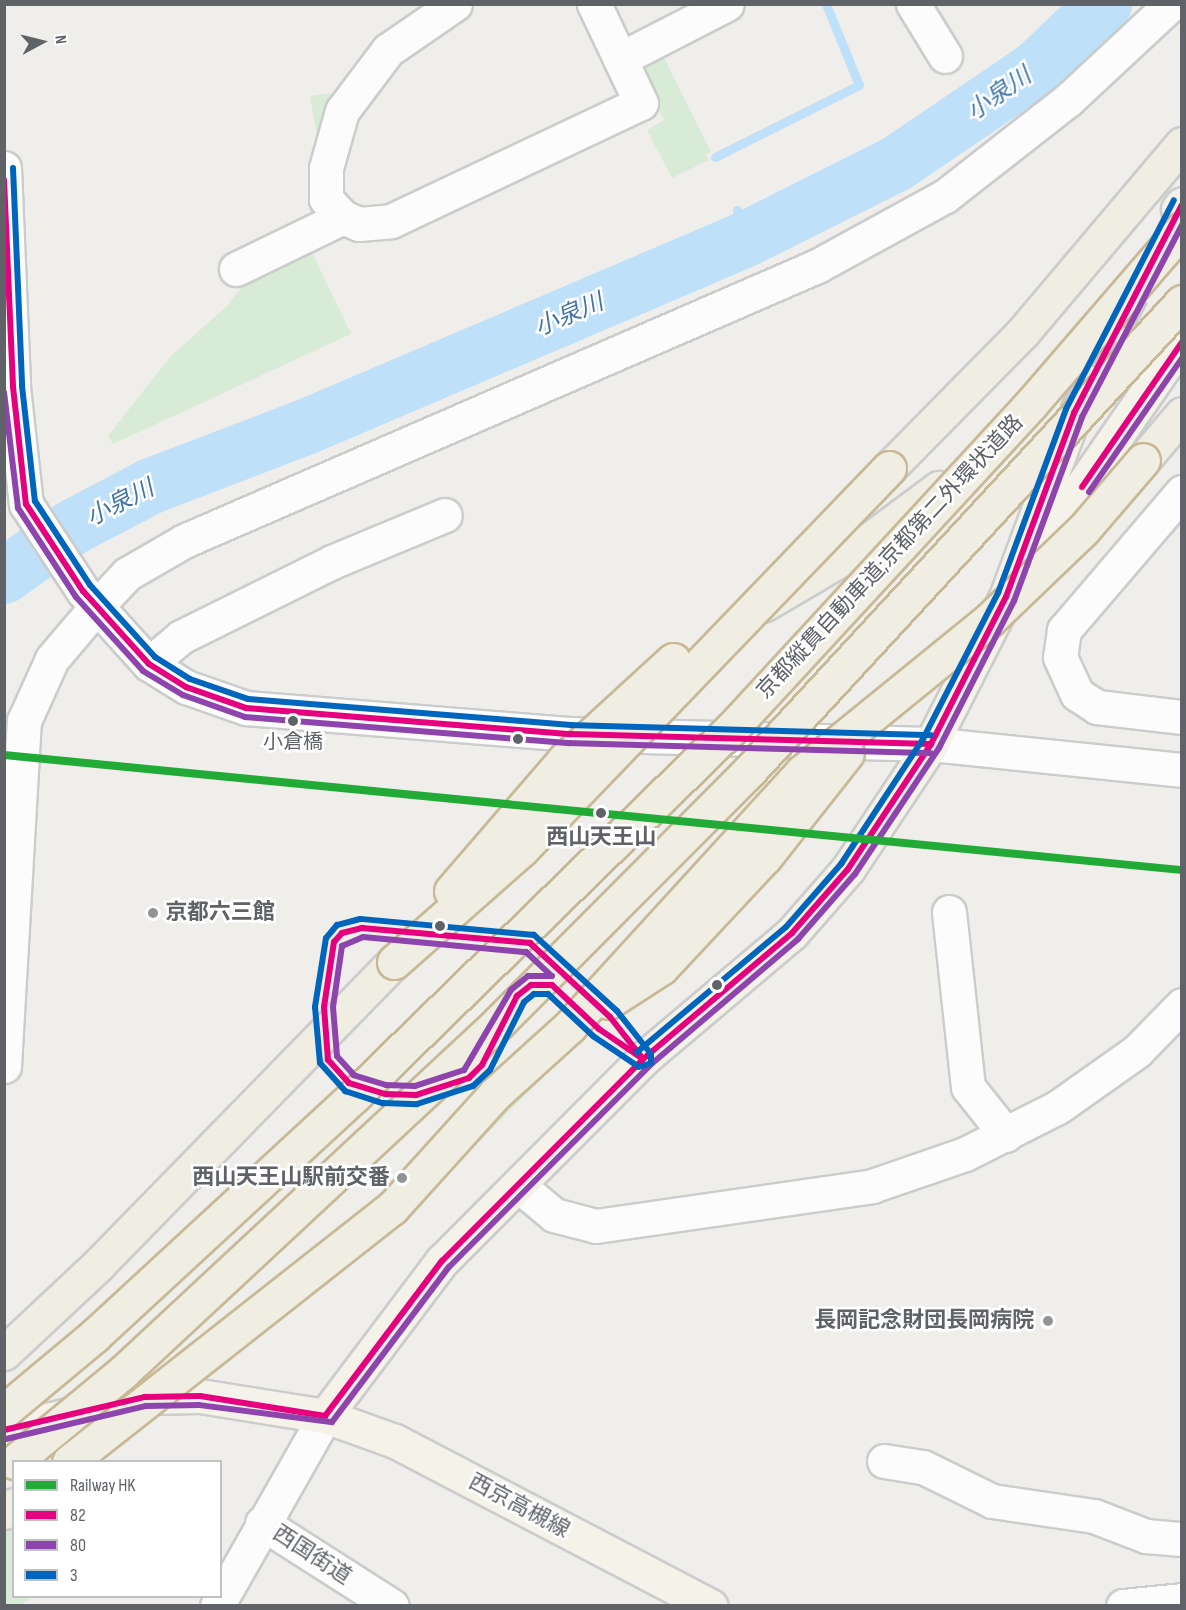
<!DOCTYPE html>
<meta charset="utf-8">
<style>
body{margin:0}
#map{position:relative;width:1186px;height:1610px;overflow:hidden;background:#efeeea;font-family:"Sofia Sans Condensed","Noto Sans JP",sans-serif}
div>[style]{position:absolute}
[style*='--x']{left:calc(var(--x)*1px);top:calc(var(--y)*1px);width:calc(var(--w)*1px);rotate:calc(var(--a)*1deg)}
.green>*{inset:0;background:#d8ebd6}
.stream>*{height:9px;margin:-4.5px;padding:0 4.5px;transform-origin:4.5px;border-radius:4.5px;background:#bfe0f9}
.river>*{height:56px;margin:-28px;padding:0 28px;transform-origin:28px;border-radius:28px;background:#bfe0f9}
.primary-tunnel>*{height:33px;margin-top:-16.5px;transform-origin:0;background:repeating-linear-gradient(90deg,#cbcbca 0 33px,transparent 0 49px)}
.roads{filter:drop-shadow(2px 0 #cbcccc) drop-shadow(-2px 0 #cbcccc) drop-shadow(0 2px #cbcccc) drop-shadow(0 -2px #cbcccc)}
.street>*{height:33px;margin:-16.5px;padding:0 16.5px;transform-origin:16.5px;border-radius:16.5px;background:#fdfcfc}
.secondary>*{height:33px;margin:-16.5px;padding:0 16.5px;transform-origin:16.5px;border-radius:16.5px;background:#fdfcfc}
.primary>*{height:33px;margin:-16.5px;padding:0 16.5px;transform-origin:16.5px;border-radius:16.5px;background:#f4f2e9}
.highway>*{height:33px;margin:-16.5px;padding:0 16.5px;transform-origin:16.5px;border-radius:16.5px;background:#f0ede3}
.bridges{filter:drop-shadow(2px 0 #c8b996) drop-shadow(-2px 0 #c8b996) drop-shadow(0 2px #c8b996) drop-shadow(0 -2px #c8b996)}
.highway-bridge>*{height:33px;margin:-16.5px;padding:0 16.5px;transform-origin:16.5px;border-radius:16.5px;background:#f0ede3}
.bus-1>*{height:6px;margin:-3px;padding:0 3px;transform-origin:3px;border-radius:3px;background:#e5007d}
.bus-2>*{height:6px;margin:-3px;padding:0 3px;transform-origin:3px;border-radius:3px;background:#8e44ad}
.bus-3>*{height:6px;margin:-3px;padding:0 3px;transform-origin:3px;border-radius:3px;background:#0065bd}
.rail-1>*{height:8px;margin:-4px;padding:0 4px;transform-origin:4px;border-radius:4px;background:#21ab36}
.dots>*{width:16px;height:16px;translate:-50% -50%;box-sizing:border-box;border:3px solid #fff;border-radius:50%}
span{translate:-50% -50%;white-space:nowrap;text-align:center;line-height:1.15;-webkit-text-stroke:5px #fff;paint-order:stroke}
.bus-label{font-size:20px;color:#5f6368}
.street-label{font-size:22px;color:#5f6368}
.stop-label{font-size:22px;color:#5f6368;font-weight:700}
.poi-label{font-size:22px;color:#5f6368;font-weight:700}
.left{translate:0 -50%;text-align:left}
.right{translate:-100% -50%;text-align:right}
.water-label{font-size:24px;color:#4174aa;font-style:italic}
.frame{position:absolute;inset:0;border:6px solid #5f6368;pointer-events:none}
.legend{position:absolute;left:12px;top:1460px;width:210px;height:138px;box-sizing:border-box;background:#fff;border:2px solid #bfc1c3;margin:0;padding:8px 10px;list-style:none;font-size:18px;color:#5f6368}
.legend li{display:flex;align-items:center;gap:12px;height:30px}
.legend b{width:30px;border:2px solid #bfc1c3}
.north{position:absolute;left:12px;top:12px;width:60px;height:60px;-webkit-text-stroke:4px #fff;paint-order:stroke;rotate:83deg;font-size:16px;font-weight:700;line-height:24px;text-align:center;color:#5f6368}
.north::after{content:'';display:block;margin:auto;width:21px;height:27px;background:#5f6368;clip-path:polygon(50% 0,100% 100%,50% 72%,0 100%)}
</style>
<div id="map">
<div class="green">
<i style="clip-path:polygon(661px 52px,711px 152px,706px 154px,709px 160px,672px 178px,647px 130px,664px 120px,638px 69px)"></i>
<i style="clip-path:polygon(346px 91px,320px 152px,310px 96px)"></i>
<i style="clip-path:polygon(310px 248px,351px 334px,113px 444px,108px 436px,170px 357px,228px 305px,250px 275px)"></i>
<i style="clip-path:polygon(562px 1040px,575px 1045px,451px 1170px,433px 1150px,487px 1128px,547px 1065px)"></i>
<i style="clip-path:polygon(13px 1504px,14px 1596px,32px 1597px,20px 1605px,5px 1605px,4px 1507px)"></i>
</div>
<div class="stream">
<i style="--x:715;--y:157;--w:161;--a:-26.6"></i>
<i style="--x:859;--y:85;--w:87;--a:-112.2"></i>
<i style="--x:737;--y:210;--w:31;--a:77"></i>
</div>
<div class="river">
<i style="--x:4;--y:576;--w:85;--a:-35.4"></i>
<i style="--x:73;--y:527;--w:88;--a:-27.7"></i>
<i style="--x:151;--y:486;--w:168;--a:-20.9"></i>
<i style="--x:308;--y:426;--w:474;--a:-23.1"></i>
<i style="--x:744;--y:240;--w:170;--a:-26.6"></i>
<i style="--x:896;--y:164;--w:171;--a:-34.2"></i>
<i style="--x:1037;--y:68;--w:93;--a:-43.7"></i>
</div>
<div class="primary-tunnel">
<i style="--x:1074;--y:412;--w:135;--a:-63.1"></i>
</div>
<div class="roads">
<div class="street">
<i style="--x:455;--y:4;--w:81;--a:145.5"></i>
<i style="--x:388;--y:50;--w:76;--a:127"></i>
<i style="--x:342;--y:111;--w:59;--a:105.7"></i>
<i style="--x:326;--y:168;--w:31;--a:90"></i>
<i style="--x:326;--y:199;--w:25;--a:47"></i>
<i style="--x:343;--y:217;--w:17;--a:24"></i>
<i style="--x:359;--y:224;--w:32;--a:-5"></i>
<i style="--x:391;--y:221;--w:276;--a:-25.3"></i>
<i style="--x:641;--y:103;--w:110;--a:-115.4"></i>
<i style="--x:913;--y:4;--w:61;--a:58.4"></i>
<i style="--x:620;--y:59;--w:120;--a:-27.2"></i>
<i style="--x:236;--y:269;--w:119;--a:-25.9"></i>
<i style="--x:1182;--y:492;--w:182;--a:130.5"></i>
<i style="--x:1064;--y:630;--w:27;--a:98"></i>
<i style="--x:1060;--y:657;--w:41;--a:65.3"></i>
<i style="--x:1077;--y:694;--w:24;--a:33"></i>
<i style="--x:1097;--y:707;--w:86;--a:6.7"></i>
<i style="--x:97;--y:606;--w:44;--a:-46.8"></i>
<i style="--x:127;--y:574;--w:66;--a:-30.1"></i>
<i style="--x:184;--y:541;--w:690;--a:-23.48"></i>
<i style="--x:817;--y:266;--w:146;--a:-28.7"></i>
<i style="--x:945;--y:196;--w:156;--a:-38"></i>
<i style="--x:1068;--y:100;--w:141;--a:-43"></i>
<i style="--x:149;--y:664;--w:42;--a:-40.2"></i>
<i style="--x:181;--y:637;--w:169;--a:-26.4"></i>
<i style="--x:332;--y:562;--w:122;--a:-22.6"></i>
<i style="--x:949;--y:912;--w:176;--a:83.8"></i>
<i style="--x:968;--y:1087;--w:61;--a:51.6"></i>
<i style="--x:884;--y:1461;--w:39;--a:9"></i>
<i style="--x:923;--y:1467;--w:77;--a:26.2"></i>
<i style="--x:992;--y:1501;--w:103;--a:8.4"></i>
<i style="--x:1094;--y:1516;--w:56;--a:21"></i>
<i style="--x:1146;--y:1536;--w:36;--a:5"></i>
<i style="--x:262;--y:1523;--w:154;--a:32.6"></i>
<i style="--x:1123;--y:1606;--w:59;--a:-5.8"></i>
</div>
<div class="secondary">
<i style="--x:4;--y:168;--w:219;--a:87.6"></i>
<i style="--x:13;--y:387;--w:118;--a:83.7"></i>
<i style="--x:26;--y:504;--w:104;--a:56.8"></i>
<i style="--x:83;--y:591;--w:98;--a:47.9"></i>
<i style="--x:149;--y:664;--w:44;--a:31.9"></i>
<i style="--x:186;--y:687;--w:64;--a:19.3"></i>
<i style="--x:246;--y:708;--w:326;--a:4.6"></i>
<i style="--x:571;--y:734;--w:360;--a:1.6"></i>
<i style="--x:931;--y:744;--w:252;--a:5.9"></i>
<i style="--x:4;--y:1066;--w:346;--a:-86.7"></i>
<i style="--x:24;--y:721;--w:68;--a:-65.7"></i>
<i style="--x:52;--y:659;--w:70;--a:-49.7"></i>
<i style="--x:518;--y:1185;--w:47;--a:39.8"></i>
<i style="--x:554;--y:1215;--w:43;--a:14.7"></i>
<i style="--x:596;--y:1226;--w:279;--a:-8.2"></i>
<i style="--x:872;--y:1186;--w:98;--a:-19"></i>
<i style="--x:965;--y:1154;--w:104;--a:-26.8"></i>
<i style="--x:1058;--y:1107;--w:97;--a:-35.3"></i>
<i style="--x:1137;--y:1051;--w:64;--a:-45.6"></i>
<i style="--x:217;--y:1606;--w:219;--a:-60.4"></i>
</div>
<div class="primary">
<i style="--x:1178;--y:209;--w:6;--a:-51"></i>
<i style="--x:1033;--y:557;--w:262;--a:-55.4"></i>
<i style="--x:325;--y:1416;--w:194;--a:-53"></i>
<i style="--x:442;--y:1261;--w:285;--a:-45.1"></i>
<i style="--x:643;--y:1059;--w:195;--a:-40.2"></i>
<i style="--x:792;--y:933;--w:85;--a:-48.8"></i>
<i style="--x:848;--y:869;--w:150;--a:-56.4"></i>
<i style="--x:931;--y:744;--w:165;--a:-63"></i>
<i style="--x:1006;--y:597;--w:187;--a:-69.6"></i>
<i style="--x:4;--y:1430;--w:145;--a:-13.2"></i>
<i style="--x:145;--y:1397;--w:55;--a:-1"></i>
<i style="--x:200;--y:1396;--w:127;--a:9.1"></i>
<i style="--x:325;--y:1416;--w:74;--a:19.7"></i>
<i style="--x:395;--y:1441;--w:356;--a:27.6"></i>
</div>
<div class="highway">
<i style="--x:1143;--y:460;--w:60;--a:-49.7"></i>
<i style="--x:889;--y:468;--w:191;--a:-45.4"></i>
<i style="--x:1023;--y:332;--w:246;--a:-49.8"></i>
<i style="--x:763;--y:605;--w:101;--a:-30.4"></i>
<i style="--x:850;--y:554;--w:111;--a:-36.6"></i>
<i style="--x:4;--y:1353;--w:129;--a:-43.1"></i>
<i style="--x:98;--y:1265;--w:424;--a:-45.7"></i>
<i style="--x:4;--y:1512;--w:12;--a:-35"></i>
</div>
</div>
<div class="bridges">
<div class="highway-bridge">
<i style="--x:451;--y:891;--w:173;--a:-49.2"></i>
<i style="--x:564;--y:760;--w:148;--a:-42.5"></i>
<i style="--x:394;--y:962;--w:171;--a:-41.4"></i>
<i style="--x:522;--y:849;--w:529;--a:-46.07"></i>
<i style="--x:608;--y:1002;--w:63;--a:-32.7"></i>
<i style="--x:661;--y:968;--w:152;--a:-46.9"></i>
<i style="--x:765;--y:857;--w:132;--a:-51.7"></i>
<i style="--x:4;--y:1411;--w:117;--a:-39.8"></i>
<i style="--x:94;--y:1336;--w:354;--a:-42.7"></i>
<i style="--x:354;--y:1096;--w:529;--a:-44.23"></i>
<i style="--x:733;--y:727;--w:439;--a:-47.3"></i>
<i style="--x:1031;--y:404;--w:231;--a:-49.2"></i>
<i style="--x:14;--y:1462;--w:141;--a:-39.5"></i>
<i style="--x:123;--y:1372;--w:512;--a:-42.94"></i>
<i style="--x:498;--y:1023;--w:357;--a:-45.1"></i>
<i style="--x:750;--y:770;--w:637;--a:-47.29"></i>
<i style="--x:69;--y:1462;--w:411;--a:-38.2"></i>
<i style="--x:392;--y:1208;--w:154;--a:-47.9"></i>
<i style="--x:495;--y:1094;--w:101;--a:-42.2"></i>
<i style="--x:570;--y:1026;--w:344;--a:-47.6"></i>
<i style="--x:802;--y:772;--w:241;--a:-39.1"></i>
<i style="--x:989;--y:620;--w:130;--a:-43.8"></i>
<i style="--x:1083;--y:530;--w:92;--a:-49.4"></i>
</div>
</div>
<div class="bus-1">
<i style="--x:4;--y:180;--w:207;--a:87.5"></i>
<i style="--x:13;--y:387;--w:118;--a:83.7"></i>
<i style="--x:26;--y:504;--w:104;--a:56.8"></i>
<i style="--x:83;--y:591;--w:98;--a:47.9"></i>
<i style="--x:149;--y:664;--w:44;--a:31.9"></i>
<i style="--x:186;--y:687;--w:64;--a:19.3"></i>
<i style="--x:246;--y:708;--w:326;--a:4.6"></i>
<i style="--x:571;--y:734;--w:360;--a:1.6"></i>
<i style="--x:1082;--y:487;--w:176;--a:-55.4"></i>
<i style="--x:362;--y:928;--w:169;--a:5.1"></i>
<i style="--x:530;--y:943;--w:109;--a:42.8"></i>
<i style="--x:610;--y:1017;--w:53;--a:51.8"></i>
<i style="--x:643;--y:1059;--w:53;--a:-145.7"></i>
<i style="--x:599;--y:1029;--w:64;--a:-136.9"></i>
<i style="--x:552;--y:985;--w:21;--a:180"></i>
<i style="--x:531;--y:985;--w:18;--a:142"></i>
<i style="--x:517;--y:996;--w:77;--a:116.9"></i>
<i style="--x:482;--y:1065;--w:18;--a:135"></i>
<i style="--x:469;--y:1078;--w:56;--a:162.2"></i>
<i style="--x:416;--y:1095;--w:31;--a:-178"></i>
<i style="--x:385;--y:1094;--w:38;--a:-163"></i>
<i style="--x:349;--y:1083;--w:31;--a:-132"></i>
<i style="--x:328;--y:1060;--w:53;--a:-94.3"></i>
<i style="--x:324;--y:1007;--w:66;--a:-81.3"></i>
<i style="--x:334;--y:942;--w:12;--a:-48"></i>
<i style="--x:342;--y:933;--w:21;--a:-14"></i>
<i style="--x:4;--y:1430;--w:145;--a:-13.2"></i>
<i style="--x:145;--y:1397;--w:55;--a:-1"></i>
<i style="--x:200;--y:1396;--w:127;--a:9.1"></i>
<i style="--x:325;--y:1416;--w:194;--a:-53"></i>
<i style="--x:442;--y:1261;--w:285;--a:-45.1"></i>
<i style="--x:643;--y:1059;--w:195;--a:-40.2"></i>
<i style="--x:792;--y:933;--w:85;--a:-48.8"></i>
<i style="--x:848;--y:869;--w:150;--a:-56.4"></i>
<i style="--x:931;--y:744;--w:165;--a:-63"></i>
<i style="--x:1006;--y:597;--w:196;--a:-69.7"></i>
<i style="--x:1074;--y:413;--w:234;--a:-62.6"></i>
</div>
<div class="bus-2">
<i style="--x:4;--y:392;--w:117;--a:83.1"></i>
<i style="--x:18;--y:508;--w:106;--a:56.9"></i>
<i style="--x:76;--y:597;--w:100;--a:47.8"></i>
<i style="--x:143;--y:671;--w:47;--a:31"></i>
<i style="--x:183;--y:695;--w:66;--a:19.5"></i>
<i style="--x:245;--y:717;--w:326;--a:4.6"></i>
<i style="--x:570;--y:743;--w:361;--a:1.6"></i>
<i style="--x:1089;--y:492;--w:163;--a:-55.2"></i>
<i style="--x:363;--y:937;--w:164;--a:5.3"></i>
<i style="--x:526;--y:952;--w:35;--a:43"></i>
<i style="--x:552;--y:976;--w:24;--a:180"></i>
<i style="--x:528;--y:976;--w:22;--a:141"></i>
<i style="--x:511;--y:990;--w:93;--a:120.4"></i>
<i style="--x:464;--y:1070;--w:52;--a:161.9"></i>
<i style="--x:415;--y:1086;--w:29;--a:-178"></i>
<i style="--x:386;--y:1085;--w:34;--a:-163"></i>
<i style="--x:354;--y:1075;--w:25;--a:-132"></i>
<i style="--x:337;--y:1056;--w:49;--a:-94.7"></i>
<i style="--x:333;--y:1007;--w:62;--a:-81.6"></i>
<i style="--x:342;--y:946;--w:23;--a:-23"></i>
<i style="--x:6;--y:1439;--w:144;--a:-13.3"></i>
<i style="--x:146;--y:1406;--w:53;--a:-1.1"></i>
<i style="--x:199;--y:1405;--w:134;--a:7.3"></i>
<i style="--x:332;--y:1422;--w:194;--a:-53"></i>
<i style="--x:449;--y:1267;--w:284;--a:-45.1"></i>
<i style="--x:649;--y:1066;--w:196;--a:-40.4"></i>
<i style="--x:798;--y:939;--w:86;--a:-48.8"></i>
<i style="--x:855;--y:874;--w:151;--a:-56.3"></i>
<i style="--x:939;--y:748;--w:165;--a:-63"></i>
<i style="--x:1014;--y:601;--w:196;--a:-69.7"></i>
<i style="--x:1082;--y:417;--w:216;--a:-62.5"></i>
</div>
<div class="bus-3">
<i style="--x:13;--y:168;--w:218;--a:87.6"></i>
<i style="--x:22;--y:386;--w:116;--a:83.6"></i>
<i style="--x:35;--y:501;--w:100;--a:56.8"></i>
<i style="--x:90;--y:585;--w:97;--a:47.9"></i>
<i style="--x:155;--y:657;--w:41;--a:32.2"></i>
<i style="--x:190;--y:679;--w:61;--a:19"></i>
<i style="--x:248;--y:699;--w:324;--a:4.6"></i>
<i style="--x:571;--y:725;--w:360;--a:1.6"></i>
<i style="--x:360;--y:919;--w:24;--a:165"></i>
<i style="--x:337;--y:925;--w:17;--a:130"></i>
<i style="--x:326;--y:938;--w:70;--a:99.1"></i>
<i style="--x:315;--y:1007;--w:56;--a:84.9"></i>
<i style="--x:320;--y:1063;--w:38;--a:48"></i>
<i style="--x:345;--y:1091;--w:40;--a:18"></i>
<i style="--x:383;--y:1103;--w:34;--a:2"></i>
<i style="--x:417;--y:1104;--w:59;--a:-17.8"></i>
<i style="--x:473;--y:1086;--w:23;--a:-43"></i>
<i style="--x:490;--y:1070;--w:76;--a:-63.4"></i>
<i style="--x:524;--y:1002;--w:13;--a:-39"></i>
<i style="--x:534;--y:994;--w:14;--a:0"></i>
<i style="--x:548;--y:994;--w:62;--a:43"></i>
<i style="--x:593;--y:1036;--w:55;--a:34"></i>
<i style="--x:639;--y:1067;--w:13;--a:-18"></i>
<i style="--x:651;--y:1063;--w:9;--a:-90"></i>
<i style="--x:651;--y:1054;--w:55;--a:-128.3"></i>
<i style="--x:617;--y:1011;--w:113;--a:-137.5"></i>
<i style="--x:534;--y:935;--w:172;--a:-174.7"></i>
<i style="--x:637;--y:1052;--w:194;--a:-40"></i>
<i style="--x:786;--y:927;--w:84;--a:-48.9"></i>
<i style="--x:841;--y:864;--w:149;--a:-56.7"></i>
<i style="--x:923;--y:739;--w:164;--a:-62.8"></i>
<i style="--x:998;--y:593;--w:196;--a:-69.7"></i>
<i style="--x:1066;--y:409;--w:235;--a:-62.7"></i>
</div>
<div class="rail-1">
<i style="--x:4;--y:755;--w:1184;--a:5.58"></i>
</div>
<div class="dots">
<i style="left:293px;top:721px;background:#5f6368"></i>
<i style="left:518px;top:739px;background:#5f6368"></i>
<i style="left:601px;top:813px;background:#5f6368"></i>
<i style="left:153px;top:913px;background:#919496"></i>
<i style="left:440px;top:926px;background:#5f6368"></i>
<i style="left:717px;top:985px;background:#5f6368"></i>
<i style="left:402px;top:1178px;background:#919496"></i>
<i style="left:1048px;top:1321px;background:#919496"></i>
</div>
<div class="bus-label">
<span style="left:293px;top:742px">小倉橋</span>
</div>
<div class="street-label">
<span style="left:890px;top:557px;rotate:-47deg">京都縦貫自動車道;京都第二外環状道路</span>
<span style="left:519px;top:1506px;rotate:28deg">西京高槻線</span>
<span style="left:312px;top:1555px;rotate:33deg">西国街道</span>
</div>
<div class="stop-label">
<span style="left:601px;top:838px">西山天王山</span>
</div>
<div class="poi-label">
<span class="left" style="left:165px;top:913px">京都六三館</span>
<span class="right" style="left:390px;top:1178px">西山天王山駅前交番</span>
<span class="right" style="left:1034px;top:1321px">長岡記念財団長岡病院</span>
</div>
<div class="water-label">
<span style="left:999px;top:94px;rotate:-35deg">小泉川</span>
<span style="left:569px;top:315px;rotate:-23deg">小泉川</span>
<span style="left:120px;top:503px;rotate:-27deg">小泉川</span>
</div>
<div class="frame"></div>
<ul class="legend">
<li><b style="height:8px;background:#21ab36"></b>Railway HK</li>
<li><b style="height:8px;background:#e5007d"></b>82</li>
<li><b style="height:8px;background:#8e44ad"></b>80</li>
<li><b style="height:8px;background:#0065bd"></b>3</li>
</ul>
<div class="north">N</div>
</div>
